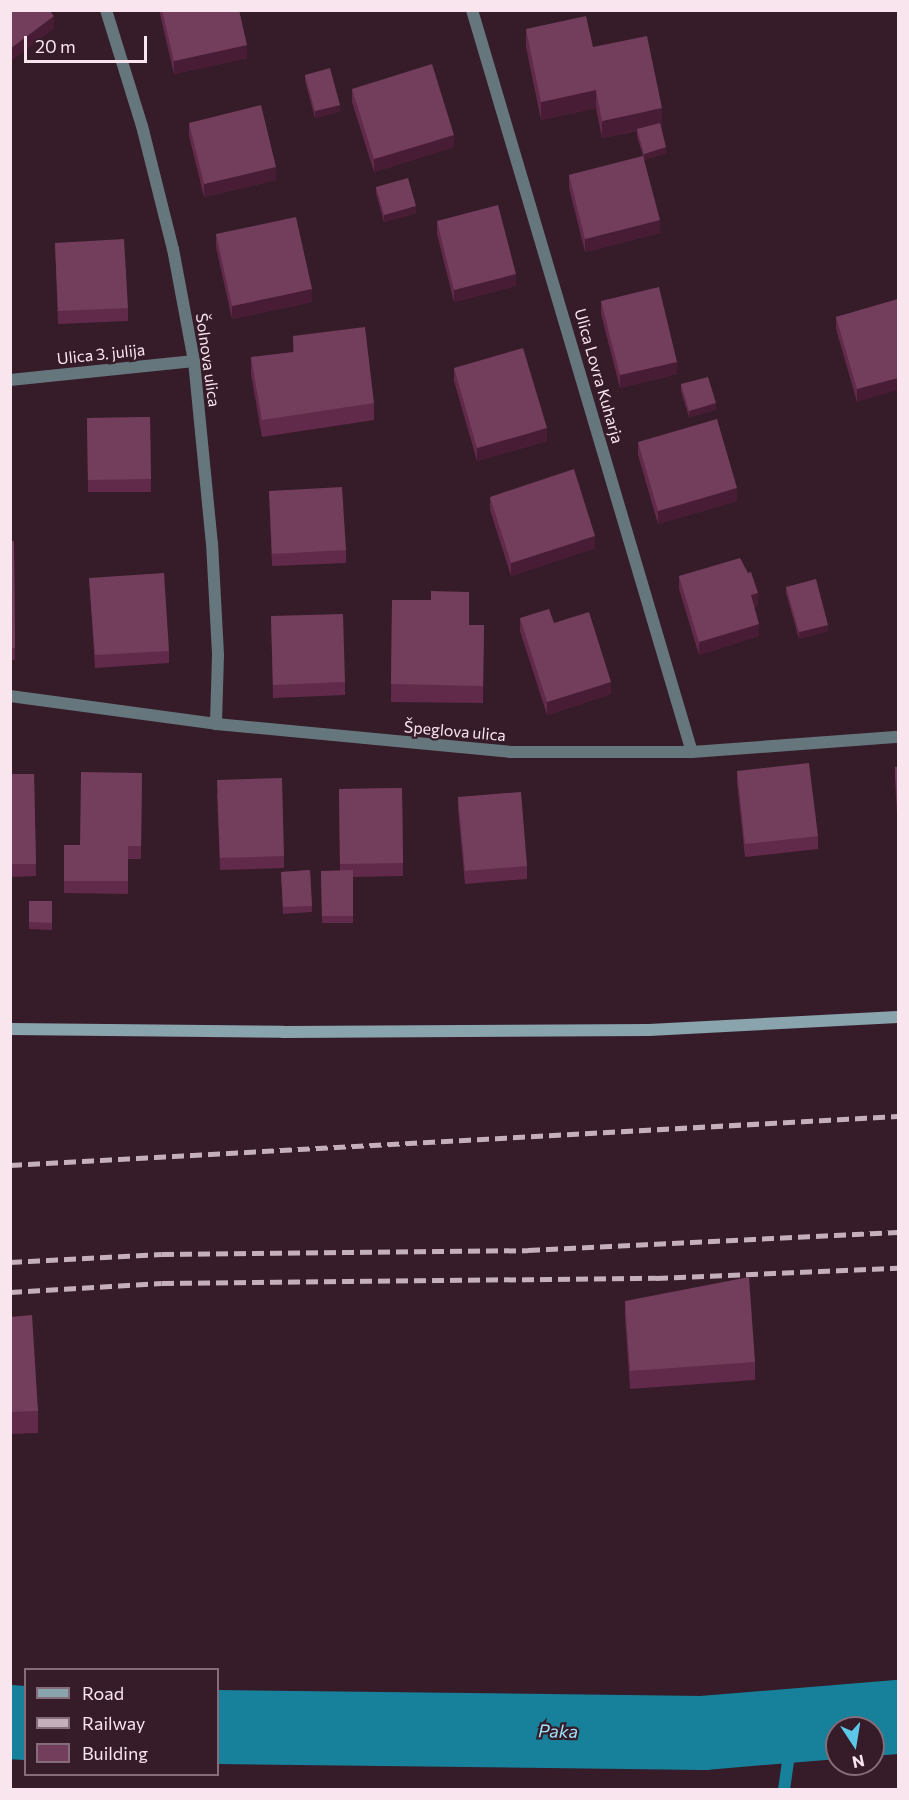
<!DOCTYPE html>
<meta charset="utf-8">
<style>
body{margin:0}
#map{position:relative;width:909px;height:1800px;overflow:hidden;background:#361b29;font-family:Commissioner,sans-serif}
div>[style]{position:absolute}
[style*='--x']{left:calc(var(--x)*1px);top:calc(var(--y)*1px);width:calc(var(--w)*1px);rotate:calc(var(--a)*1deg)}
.stream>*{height:12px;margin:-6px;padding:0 6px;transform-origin:6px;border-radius:6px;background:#17809b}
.river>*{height:74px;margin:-37px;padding:0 37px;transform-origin:37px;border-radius:37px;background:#17809b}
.minor>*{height:12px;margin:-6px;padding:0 6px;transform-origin:6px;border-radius:6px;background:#65767c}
.secondary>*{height:12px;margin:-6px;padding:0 6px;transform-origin:6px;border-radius:6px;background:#89a4ad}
.rail>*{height:4.5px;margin-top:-2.25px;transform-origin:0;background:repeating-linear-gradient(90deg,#c5afba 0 12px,transparent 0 18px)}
.wall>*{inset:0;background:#612a4a}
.shaded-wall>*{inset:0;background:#491c36}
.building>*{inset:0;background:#723e5c}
span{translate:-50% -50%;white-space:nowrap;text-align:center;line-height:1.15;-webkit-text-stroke:4.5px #361b29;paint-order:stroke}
.street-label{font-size:16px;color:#f9e5ee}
.water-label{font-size:18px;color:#9ee3fa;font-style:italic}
.frame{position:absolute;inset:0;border:12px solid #f9e5ee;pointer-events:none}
.legend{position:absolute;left:24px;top:1668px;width:195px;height:108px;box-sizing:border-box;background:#361b29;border:2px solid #846c78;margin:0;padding:8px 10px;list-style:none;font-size:18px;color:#f9e5ee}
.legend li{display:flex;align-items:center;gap:12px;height:30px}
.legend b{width:30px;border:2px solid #846c78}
.north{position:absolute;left:825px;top:1716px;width:60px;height:60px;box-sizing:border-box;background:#361b29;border:2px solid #846c78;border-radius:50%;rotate:168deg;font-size:16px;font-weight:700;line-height:24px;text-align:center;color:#f9e5ee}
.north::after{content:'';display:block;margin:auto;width:21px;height:27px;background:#5cc7e7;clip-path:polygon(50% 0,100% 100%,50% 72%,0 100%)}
.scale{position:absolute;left:24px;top:36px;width:123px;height:27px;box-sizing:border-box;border:3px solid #f9e5ee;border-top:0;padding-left:8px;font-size:18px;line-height:21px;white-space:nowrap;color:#f9e5ee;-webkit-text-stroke:4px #361b29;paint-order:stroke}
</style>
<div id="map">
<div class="stream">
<i style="--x:784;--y:1790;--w:65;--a:-82"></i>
</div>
<div class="river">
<i style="--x:10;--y:1722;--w:16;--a:4"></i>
<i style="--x:218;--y:1727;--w:485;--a:0.7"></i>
<i style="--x:703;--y:1733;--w:196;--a:-4.7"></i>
</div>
<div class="minor">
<i style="--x:106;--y:10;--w:121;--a:72.8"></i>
<i style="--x:142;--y:126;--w:127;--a:75.9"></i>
<i style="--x:173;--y:249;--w:114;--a:79.4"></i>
<i style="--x:194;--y:361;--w:183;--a:84.4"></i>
<i style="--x:212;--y:543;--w:112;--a:86.9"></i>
<i style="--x:218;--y:655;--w:69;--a:91.7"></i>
<i style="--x:472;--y:10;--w:774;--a:73.49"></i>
<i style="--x:10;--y:380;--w:185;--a:-5.9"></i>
<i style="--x:10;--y:696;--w:208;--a:7.7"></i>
<i style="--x:216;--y:724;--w:295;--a:5.4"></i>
<i style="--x:510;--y:752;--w:182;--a:0"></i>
<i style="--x:692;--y:752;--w:207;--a:-4.2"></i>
</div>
<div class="secondary">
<i style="--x:10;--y:1029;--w:273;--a:0.6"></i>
<i style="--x:283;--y:1032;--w:366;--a:-0.3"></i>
<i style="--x:649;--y:1030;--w:249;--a:-3"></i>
</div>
<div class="rail">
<i style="--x:10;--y:1165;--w:889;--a:-3.16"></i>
<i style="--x:10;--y:1262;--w:152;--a:-3"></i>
<i style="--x:162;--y:1254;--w:366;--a:-0.6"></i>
<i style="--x:528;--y:1250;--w:370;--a:-2.8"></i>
<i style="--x:10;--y:1292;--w:152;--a:-3.4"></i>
<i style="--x:162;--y:1283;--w:494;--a:-0.6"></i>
<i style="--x:656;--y:1278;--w:242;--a:-2.4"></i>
</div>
<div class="wall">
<i style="clip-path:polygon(159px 10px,239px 10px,247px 58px,174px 74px)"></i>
<i style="clip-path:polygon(526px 29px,593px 47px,662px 125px,661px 126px,666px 153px,644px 160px,660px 233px,585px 252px,569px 188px,569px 175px,643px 156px,637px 136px,637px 131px,602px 138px,596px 108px,541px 120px,526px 47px)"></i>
<i style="clip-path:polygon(305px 75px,340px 111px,315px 118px,305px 81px)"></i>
<i style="clip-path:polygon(352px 89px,454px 147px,374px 172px,352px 102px)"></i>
<i style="clip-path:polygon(189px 123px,276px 180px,204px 197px,189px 136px)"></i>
<i style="clip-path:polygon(376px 187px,416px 213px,384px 222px,376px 193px)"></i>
<i style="clip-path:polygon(437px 221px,516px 286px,454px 302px,437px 234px)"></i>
<i style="clip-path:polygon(216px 234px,312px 302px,232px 319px,216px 247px)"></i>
<i style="clip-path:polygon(55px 243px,128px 308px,128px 321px,58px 324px)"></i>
<i style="clip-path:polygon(898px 299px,857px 402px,836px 329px,836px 317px)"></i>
<i style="clip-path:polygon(601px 301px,677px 374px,620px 388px,601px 314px)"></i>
<i style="clip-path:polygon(293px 336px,374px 403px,374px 420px,262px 437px,251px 374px,251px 357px,293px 352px)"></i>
<i style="clip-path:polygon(454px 368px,547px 441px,477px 461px,454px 381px)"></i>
<i style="clip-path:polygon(681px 384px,716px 410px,689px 417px,681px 391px)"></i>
<i style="clip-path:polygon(150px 417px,151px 492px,88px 492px,87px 418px)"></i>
<i style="clip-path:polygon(638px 442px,737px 501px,658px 524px,638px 455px)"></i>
<i style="clip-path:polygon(269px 491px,346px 550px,346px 563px,272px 566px)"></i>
<i style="clip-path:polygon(490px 497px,595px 548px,511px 576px,490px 510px)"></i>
<i style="clip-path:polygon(10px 541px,14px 541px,15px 660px,10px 660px)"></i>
<i style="clip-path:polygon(679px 576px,758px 606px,754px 607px,759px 636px,699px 655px,679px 589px)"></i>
<i style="clip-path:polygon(89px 578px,169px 651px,169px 663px,95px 668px)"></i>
<i style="clip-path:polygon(786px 587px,828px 631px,799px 639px,786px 593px)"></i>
<i style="clip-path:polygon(392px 600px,469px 625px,484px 625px,483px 703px,391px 702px)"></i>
<i style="clip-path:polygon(271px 616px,345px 682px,345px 695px,273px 698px)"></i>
<i style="clip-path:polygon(520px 618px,554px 623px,611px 694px,547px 715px,520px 631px)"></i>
<i style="clip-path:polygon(895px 767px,898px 767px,898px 834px,895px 780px)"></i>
<i style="clip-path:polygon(737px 771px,818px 836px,818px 849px,745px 857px,737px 783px)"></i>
<i style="clip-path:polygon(142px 773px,141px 859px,128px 859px,128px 894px,64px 893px,64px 845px,80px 845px)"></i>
<i style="clip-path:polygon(10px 774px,34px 774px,36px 876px,10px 877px)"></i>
<i style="clip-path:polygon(402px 788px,403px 876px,353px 877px,353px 923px,322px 923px,321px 871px,340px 871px,339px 789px)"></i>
<i style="clip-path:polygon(217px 793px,284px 856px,284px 868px,220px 870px)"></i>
<i style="clip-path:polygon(458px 797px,527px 866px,527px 879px,465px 884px,458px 810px)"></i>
<i style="clip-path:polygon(310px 870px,312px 912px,283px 914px,281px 872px)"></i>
<i style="clip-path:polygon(29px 901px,52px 923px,52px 930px,29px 929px)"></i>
<i style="clip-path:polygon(625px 1301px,755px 1362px,755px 1380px,630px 1389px,625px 1319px)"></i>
<i style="clip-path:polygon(10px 1317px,38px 1411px,38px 1433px,10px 1434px)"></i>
</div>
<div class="shaded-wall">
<i style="clip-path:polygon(54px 16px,54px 29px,10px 62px,10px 49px)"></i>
<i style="clip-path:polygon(247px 45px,247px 58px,174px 74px,174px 61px)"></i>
<i style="clip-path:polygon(596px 90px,596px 108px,541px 120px,541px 102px)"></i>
<i style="clip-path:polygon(340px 105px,340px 111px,315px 118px,315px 111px)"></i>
<i style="clip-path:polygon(662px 108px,662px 125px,602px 138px,602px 121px)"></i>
<i style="clip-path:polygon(454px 135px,454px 147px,374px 172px,374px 159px)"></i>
<i style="clip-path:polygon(666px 147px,666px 153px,644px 160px,644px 154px)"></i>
<i style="clip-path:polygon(276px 167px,276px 180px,204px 197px,204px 184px)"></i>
<i style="clip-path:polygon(416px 206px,416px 213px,384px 222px,384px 215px)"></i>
<i style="clip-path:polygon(660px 220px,660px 233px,585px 252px,585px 239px)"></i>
<i style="clip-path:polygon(516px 274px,516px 286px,454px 302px,454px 290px)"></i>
<i style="clip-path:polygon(312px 289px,312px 302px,232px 319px,232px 306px)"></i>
<i style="clip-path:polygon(677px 362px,677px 374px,620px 388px,620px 375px)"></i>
<i style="clip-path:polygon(898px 378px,898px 390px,857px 402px,857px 389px)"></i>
<i style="clip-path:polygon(716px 403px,716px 410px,689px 417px,689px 411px)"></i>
<i style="clip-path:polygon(547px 428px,547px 441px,477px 461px,477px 448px)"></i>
<i style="clip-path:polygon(737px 488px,737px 501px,658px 524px,658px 511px)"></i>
<i style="clip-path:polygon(595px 536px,595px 548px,511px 576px,511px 563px)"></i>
<i style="clip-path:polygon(758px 593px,758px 606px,751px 608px,751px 595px)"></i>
<i style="clip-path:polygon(759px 624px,759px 636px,699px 655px,699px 642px)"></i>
<i style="clip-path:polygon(828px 625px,828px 631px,799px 639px,799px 632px)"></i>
<i style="clip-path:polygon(611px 682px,611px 694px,547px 715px,547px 702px)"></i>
</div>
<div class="building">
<i style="clip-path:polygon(10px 10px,49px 10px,54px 16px,10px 49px)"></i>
<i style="clip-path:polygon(162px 10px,239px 10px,247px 45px,174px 61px)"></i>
<i style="clip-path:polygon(586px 16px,593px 47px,647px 36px,662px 108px,602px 121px,596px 90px,541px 102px,526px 29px)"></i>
<i style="clip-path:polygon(432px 64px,454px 135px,374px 159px,352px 89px)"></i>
<i style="clip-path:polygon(330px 68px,340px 105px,315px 111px,305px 75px)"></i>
<i style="clip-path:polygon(261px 105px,276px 167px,204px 184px,189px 123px)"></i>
<i style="clip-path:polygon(660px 123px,666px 147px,644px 154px,637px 129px)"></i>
<i style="clip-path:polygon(643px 156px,660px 220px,585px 239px,569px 175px)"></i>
<i style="clip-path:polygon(408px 178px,416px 206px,384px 215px,376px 187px)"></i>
<i style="clip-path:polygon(498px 205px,516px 274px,454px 290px,437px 221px)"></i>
<i style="clip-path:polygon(296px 217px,312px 289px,232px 306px,216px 234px)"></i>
<i style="clip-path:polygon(124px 239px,128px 308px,58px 311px,55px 243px)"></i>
<i style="clip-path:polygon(659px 287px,677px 362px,620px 375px,601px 301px)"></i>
<i style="clip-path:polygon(898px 299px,898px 378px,857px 389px,836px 317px)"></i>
<i style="clip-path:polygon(365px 327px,374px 403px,262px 420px,251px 357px,294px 352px,293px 336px)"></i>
<i style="clip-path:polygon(523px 348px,547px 428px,477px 448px,454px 368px)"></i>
<i style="clip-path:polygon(708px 377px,716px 403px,689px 411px,681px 384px)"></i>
<i style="clip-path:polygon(150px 417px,151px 479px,88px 480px,87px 418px)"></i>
<i style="clip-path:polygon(717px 419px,737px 488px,658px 511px,638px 442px)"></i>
<i style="clip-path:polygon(574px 469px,595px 536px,511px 563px,490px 497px)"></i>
<i style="clip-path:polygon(342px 487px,346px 550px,272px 554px,269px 491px)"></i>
<i style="clip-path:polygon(10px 541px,14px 541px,15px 648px,10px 648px)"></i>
<i style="clip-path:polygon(740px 558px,748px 573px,751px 572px,758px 593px,751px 595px,759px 624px,699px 642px,679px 576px)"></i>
<i style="clip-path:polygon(164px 573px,169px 651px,95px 655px,89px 578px)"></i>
<i style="clip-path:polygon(816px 579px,828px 625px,799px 632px,786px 587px)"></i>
<i style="clip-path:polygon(431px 591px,469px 592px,469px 625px,484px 625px,483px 686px,391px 684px,392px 600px,431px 600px)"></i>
<i style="clip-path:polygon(549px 609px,554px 623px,589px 612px,611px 682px,547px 702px,520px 618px)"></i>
<i style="clip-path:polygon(343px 614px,345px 682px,273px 685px,271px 616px)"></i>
<i style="clip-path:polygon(809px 763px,818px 836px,745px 844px,737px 771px)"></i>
<i style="clip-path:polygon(895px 767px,898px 767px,898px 822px)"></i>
<i style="clip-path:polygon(81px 772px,142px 773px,141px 846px,128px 846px,128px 881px,64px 881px,64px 845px,80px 845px)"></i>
<i style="clip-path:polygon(10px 774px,34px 774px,36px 864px,10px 864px)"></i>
<i style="clip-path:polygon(282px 778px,284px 856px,220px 858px,217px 780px)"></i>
<i style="clip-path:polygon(402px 788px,403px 863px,340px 864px,339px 789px)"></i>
<i style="clip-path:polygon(521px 792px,527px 866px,465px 871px,458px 797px)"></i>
<i style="clip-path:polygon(310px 870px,312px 906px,283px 907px,281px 872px)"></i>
<i style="clip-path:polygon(353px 870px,353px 916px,322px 916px,321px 871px)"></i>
<i style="clip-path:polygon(29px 901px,52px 901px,52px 923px,29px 922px)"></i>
<i style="clip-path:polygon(749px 1277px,755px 1362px,630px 1371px,625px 1301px)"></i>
<i style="clip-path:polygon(32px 1315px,38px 1411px,10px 1412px,10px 1317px)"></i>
</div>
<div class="street-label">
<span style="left:101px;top:354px;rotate:-6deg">Ulica 3. julija</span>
<span style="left:208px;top:360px;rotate:82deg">Šolnova ulica</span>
<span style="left:599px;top:376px;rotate:74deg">Ulica Lovra Kuharja</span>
<span style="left:455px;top:731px;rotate:5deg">Špeglova ulica</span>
</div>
<div class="water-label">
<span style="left:558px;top:1731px;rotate:1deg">Paka</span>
</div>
<div class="frame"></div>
<ul class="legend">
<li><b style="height:8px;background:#89a4ad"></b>Road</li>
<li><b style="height:8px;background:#c5afba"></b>Railway</li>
<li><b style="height:16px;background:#723e5c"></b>Building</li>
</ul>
<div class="north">N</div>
<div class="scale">20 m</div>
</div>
